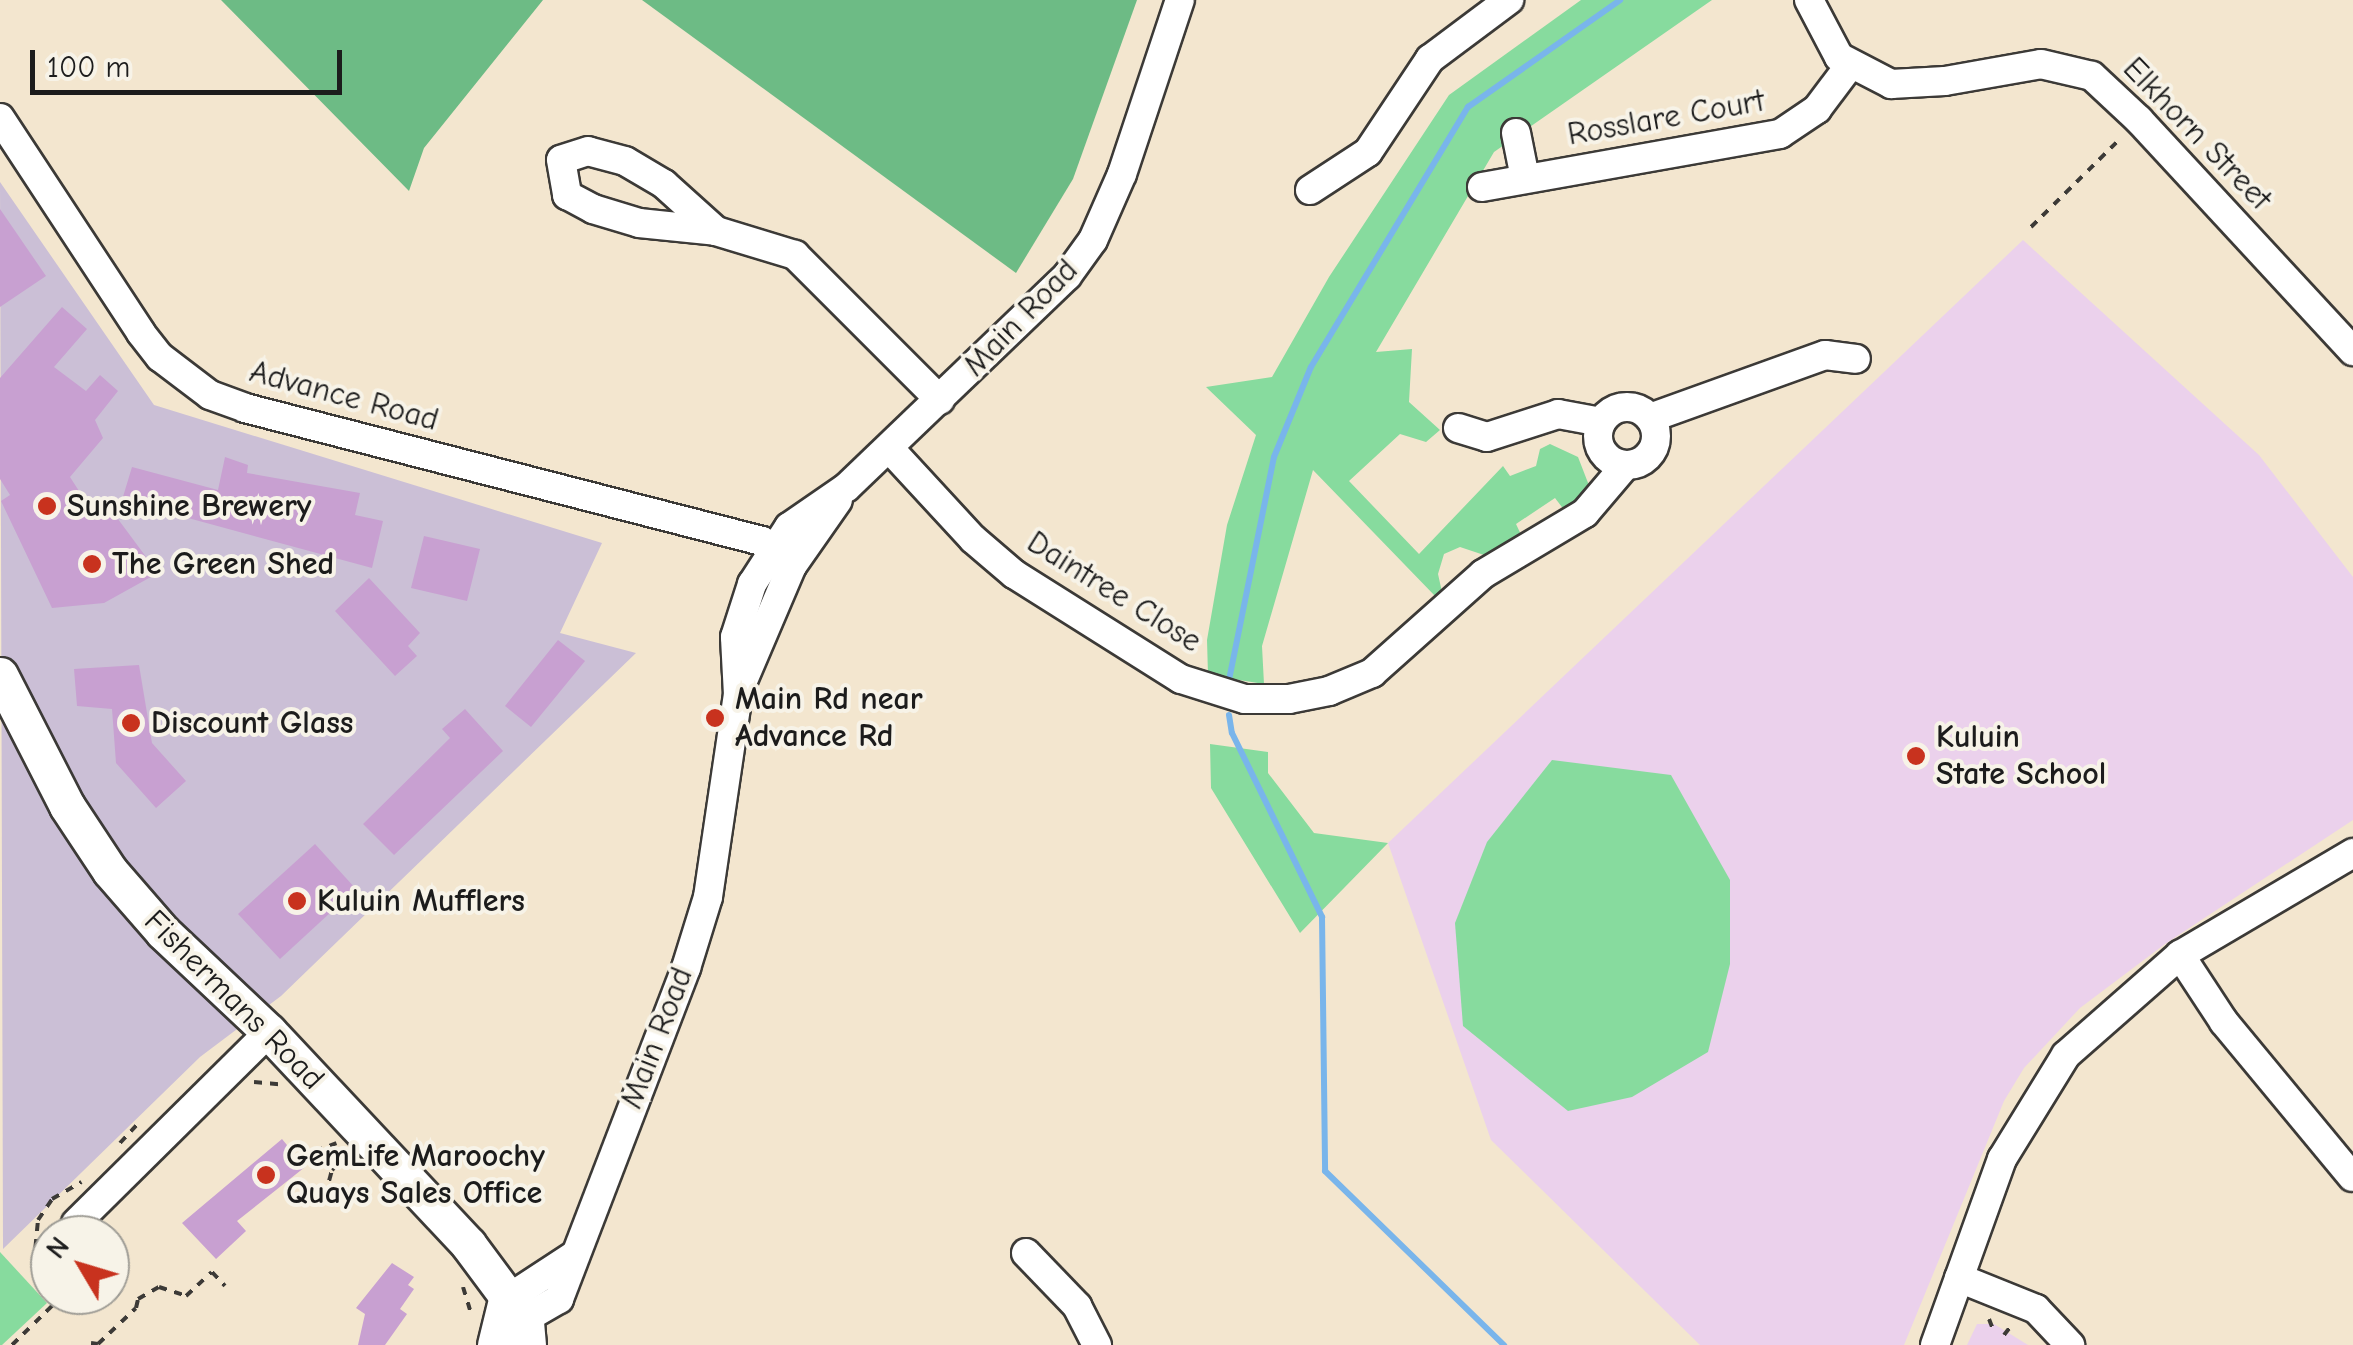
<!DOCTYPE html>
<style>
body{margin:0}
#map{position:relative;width:2353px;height:1345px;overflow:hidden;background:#f3e6cf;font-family:"Comic Neue",sans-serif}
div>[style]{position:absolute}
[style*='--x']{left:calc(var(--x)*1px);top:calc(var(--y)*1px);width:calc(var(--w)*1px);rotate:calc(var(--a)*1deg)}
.built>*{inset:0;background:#ebd1ec}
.industrial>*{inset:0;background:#cbbfd6}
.green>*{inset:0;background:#87db9e}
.forest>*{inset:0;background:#6dbb85}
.stream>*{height:6px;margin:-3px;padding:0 3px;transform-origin:3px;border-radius:3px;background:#79b5eb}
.building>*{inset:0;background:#c8a0d1}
.path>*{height:4px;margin-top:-2px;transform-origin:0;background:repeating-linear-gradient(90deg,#3c3a37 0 8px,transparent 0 16px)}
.roads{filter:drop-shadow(2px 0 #3c3a37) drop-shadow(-2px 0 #3c3a37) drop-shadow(0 2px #3c3a37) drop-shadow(0 -2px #3c3a37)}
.minor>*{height:28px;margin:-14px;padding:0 14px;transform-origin:14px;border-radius:14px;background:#fff}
.minor>.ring{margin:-14px;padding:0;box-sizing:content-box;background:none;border:28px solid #fff;border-radius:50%}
.major>*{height:35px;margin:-17.5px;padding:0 17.5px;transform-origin:17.5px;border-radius:17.5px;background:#fff}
.dots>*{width:28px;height:28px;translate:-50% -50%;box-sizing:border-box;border:5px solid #f7f3e8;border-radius:50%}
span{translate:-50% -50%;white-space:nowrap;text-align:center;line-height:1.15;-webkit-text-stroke:8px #f7f3e8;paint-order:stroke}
.street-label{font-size:32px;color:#1c1c1c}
.poi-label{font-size:32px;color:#1c1c1c;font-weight:700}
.left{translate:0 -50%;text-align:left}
.north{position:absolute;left:30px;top:1215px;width:100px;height:100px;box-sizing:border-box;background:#f7f3e8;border:2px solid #9f9d96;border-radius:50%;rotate:308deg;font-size:28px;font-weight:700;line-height:40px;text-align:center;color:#1c1c1c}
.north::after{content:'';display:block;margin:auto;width:35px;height:45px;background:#c8321e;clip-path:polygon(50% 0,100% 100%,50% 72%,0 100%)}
.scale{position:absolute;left:30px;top:50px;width:312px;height:45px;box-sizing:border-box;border:5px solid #1c1c1c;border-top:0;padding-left:12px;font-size:30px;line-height:35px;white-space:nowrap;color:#1c1c1c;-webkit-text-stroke:8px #f7f3e8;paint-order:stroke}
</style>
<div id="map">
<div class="built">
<i style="clip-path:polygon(2023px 240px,2259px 455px,2353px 577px,2353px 820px,2165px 944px,2080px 1008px,2024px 1068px,2004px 1101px,1904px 1345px,1700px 1345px,1491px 1140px,1388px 843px)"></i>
<i style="clip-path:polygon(1977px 1324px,1994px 1324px,2028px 1345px,1967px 1345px)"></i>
</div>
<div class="industrial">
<i style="clip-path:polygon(0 182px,154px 405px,602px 543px,560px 633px,636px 653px,281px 996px,200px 1057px,3px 1249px)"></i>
</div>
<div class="green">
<i style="clip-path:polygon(1581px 0,1712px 0,1494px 152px,1376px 352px,1412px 349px,1409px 402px,1440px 430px,1426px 442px,1400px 434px,1349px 481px,1419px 554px,1503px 466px,1510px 476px,1536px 466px,1540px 449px,1550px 444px,1578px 457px,1590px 488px,1568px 515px,1555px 498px,1516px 524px,1524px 541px,1493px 558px,1460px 547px,1444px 554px,1438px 574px,1442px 592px,1436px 597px,1313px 470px,1262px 646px,1264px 684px,1208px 675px,1207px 640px,1227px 525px,1256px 435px,1206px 387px,1272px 377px,1329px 277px,1449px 95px)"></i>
<i style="clip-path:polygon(1210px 744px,1268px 752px,1268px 773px,1314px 833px,1388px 843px,1300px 933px,1211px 788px)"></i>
<i style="clip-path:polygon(1552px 760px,1671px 775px,1730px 880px,1730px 964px,1708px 1052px,1632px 1097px,1568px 1111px,1463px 1026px,1455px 923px,1487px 842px)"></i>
<i style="clip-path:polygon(0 1252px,47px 1303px,2px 1345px,0 1345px)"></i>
</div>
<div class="forest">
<i style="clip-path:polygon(221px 0,543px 0,424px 148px,409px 191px)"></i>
<i style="clip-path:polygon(642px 0,1137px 0,1073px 179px,1016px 273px)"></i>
</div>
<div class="stream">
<i style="--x:1229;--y:680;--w:227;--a:-78.6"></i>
<i style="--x:1274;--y:457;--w:97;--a:-67.7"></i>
<i style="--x:1311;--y:367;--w:304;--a:-58.9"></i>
<i style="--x:1468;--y:107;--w:186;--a:-35.1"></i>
<i style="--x:1229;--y:715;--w:18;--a:81"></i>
<i style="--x:1232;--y:733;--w:205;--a:63.9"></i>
<i style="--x:1322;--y:917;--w:254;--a:89.3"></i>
<i style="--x:1325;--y:1171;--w:250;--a:44.2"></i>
</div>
<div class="building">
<i style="clip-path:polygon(0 209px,46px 276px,0 307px)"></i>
<i style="clip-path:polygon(62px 307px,87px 329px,54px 367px,86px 391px,100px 375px,118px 391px,95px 420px,103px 438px,70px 477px,97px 519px,112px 511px,158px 573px,104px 603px,52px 608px,1px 501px,10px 495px,0 479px,0 378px)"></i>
<i style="clip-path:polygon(225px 457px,248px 465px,247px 473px,360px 493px,355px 515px,383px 521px,372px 568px,122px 500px,132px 467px,218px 490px)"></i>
<i style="clip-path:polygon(424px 536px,480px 549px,467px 601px,411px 588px)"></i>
<i style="clip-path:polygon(369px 578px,420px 633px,408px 646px,417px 656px,395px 676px,335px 611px)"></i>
<i style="clip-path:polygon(558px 640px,585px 661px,531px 727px,505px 706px)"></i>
<i style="clip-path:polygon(139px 665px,152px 743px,186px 781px,156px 808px,116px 763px,112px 709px,77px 706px,74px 669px)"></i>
<i style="clip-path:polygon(465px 709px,503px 751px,394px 855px,363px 824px,450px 738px,442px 729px)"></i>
<i style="clip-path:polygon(315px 844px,356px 889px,280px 959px,238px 914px)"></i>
<i style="clip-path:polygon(282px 1139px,305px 1167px,237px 1221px,246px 1231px,216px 1259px,182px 1223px)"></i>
<i style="clip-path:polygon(392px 1263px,414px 1277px,408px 1285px,414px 1289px,400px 1309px,407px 1314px,385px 1345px,358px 1345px,365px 1314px,356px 1308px)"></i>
</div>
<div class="path">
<i style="--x:2031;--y:227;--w:127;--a:-44.7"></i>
<i style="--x:254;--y:1082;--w:25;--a:5"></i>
<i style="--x:120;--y:1143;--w:25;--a:-47"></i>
<i style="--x:300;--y:1157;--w:39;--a:-21"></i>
<i style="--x:325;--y:1196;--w:27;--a:-75"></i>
<i style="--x:332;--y:1170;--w:21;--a:-45"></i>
<i style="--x:463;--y:1287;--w:30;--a:73"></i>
<i style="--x:53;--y:1305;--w:15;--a:-42"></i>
<i style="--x:1989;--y:1319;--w:14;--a:69"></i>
<i style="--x:2004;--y:1335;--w:11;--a:-52"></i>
<i style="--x:91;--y:1343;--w:7;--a:8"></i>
<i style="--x:98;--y:1344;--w:52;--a:-43.5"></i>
<i style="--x:136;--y:1308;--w:9;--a:-77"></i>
<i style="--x:138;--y:1299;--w:24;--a:-30"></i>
<i style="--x:159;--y:1287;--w:28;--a:18"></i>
<i style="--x:186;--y:1296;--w:35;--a:-43"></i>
<i style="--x:212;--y:1272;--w:19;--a:47"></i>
<i style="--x:12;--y:1345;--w:57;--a:-44.3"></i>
<i style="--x:53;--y:1305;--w:46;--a:-114.3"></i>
<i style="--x:34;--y:1263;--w:43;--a:-84.7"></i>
<i style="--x:38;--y:1220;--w:25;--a:-56"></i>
<i style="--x:52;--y:1199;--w:34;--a:-30"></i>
</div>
<div class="roads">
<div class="minor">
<i style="--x:1809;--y:0;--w:64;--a:62.2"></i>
<i style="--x:1839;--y:57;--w:59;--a:27.4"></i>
<i style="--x:1891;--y:84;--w:54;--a:-3.2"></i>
<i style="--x:1945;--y:81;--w:97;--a:-10"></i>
<i style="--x:2041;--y:64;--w:52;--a:13.2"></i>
<i style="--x:2092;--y:76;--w:64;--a:43.1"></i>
<i style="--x:2139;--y:120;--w:315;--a:47.2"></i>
<i style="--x:0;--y:118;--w:257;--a:56.7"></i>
<i style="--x:141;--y:333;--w:31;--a:52"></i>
<i style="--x:160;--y:357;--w:63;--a:37.2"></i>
<i style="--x:210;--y:395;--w:37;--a:20"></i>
<i style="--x:245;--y:408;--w:534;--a:14.43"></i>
<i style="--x:762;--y:541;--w:39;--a:40"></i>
<i style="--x:1516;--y:133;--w:46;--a:78.7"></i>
<i style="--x:1482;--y:187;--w:303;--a:-10.1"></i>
<i style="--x:1780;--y:134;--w:45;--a:-34"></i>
<i style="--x:1817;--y:109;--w:55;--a:-53.1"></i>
<i style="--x:1310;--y:190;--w:69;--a:-33.2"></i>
<i style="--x:1368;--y:152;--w:112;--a:-56.3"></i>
<i style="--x:1430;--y:59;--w:99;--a:-36.8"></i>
<i style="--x:716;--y:231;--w:70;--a:-137.9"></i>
<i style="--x:664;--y:184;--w:45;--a:-149.5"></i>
<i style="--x:625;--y:161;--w:38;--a:-165"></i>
<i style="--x:588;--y:151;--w:28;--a:162"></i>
<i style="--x:561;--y:160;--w:36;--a:80"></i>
<i style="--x:567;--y:195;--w:30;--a:28"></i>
<i style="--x:593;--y:209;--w:48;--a:16.9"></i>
<i style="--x:639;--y:223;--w:77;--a:5.9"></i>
<i style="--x:716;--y:231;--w:83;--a:16.9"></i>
<i style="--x:795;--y:255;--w:205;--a:45"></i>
<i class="ring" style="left:1598px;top:407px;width:30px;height:30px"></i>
<i style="--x:1650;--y:418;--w:186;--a:-19.8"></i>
<i style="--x:1825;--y:355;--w:31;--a:7"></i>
<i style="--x:1458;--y:428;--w:30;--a:17"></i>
<i style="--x:1487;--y:437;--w:75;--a:-17.9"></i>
<i style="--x:1558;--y:414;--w:44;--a:10.5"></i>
<i style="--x:889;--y:448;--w:124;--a:47.3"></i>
<i style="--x:973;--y:539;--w:54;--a:40.5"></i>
<i style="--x:1014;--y:574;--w:197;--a:32.2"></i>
<i style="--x:1181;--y:679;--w:67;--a:17.4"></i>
<i style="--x:1245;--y:699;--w:44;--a:0"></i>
<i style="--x:1289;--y:699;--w:41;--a:-11.3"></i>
<i style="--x:1329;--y:691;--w:47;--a:-22.7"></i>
<i style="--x:1372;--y:673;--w:149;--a:-41.7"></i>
<i style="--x:1483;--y:574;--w:119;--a:-30.9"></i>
<i style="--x:1585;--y:513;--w:62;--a:-49.6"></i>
<i style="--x:742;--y:683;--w:127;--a:-66.9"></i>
<i style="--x:792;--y:566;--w:80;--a:-55.1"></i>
<i style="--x:2180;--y:955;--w:80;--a:56.7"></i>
<i style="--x:2224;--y:1022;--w:201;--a:50.4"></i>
<i style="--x:76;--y:1223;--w:272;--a:-44.7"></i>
<i style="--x:1026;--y:1253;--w:74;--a:46.1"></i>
<i style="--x:1077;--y:1306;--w:44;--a:62.9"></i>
<i style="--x:1959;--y:1278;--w:83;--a:21.9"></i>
<i style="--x:2036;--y:1309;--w:50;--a:46.6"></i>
<i style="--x:506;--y:1300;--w:80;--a:-33.3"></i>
<i style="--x:509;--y:1328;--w:58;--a:-30.1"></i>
<i style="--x:559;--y:1299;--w:355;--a:-69"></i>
<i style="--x:686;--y:968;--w:74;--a:-72.8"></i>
<i style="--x:708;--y:897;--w:204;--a:-81.6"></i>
<i style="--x:738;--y:695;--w:58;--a:-93"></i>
<i style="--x:735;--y:637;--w:56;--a:-72.2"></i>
<i style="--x:752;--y:584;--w:68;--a:-57"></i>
<i style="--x:789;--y:527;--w:70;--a:-34.6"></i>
<i style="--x:847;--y:487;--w:305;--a:-43.8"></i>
<i style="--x:1067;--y:276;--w:44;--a:-54.2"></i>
<i style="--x:1093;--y:240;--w:72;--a:-66.3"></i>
<i style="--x:1122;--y:174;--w:183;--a:-71.6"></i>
<i style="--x:1935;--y:1345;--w:198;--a:-70.2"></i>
<i style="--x:2002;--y:1159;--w:122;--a:-58.4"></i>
<i style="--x:2066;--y:1055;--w:152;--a:-41.3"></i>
<i style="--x:2180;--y:955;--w:201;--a:-30.5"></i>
</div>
<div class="major">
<i style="--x:0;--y:675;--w:147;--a:62.9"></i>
<i style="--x:67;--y:806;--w:78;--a:56.5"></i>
<i style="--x:110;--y:871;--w:81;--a:49"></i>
<i style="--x:163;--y:932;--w:146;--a:43.3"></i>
<i style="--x:269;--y:1032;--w:291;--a:46.8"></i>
<i style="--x:468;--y:1244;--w:97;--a:53.4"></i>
<i style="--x:526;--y:1322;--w:23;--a:85"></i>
<i style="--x:495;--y:1345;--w:46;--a:-76.3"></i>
</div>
</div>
<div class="dots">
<i style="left:47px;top:506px;background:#c8321e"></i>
<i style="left:92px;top:564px;background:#c8321e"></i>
<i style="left:715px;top:718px;background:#c8321e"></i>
<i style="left:131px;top:723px;background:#c8321e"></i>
<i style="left:1916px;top:756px;background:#c8321e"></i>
<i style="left:297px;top:901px;background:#c8321e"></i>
<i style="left:266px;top:1175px;background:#c8321e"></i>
</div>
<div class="street-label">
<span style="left:1666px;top:118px;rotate:-10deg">Rosslare Court</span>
<span style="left:2197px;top:134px;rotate:46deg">Elkhorn Street</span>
<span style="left:1021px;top:318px;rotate:-46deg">Main Road</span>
<span style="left:344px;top:396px;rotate:15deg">Advance Road</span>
<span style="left:1114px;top:592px;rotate:32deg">Daintree Close</span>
<span style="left:234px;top:1000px;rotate:45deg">Fishermans Road</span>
<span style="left:657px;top:1038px;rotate:-69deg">Main Road</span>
</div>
<div class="poi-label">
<span class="left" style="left:67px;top:506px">Sunshine Brewery</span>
<span class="left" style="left:112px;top:564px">The Green Shed</span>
<span class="left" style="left:735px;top:718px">Main Rd near<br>Advance Rd</span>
<span class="left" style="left:151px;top:723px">Discount Glass</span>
<span class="left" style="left:1936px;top:756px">Kuluin<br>State School</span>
<span class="left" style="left:317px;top:901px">Kuluin Mufflers</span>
<span class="left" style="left:286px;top:1175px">GemLife Maroochy<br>Quays Sales Office</span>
</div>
<div class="north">N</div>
<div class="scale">100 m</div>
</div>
